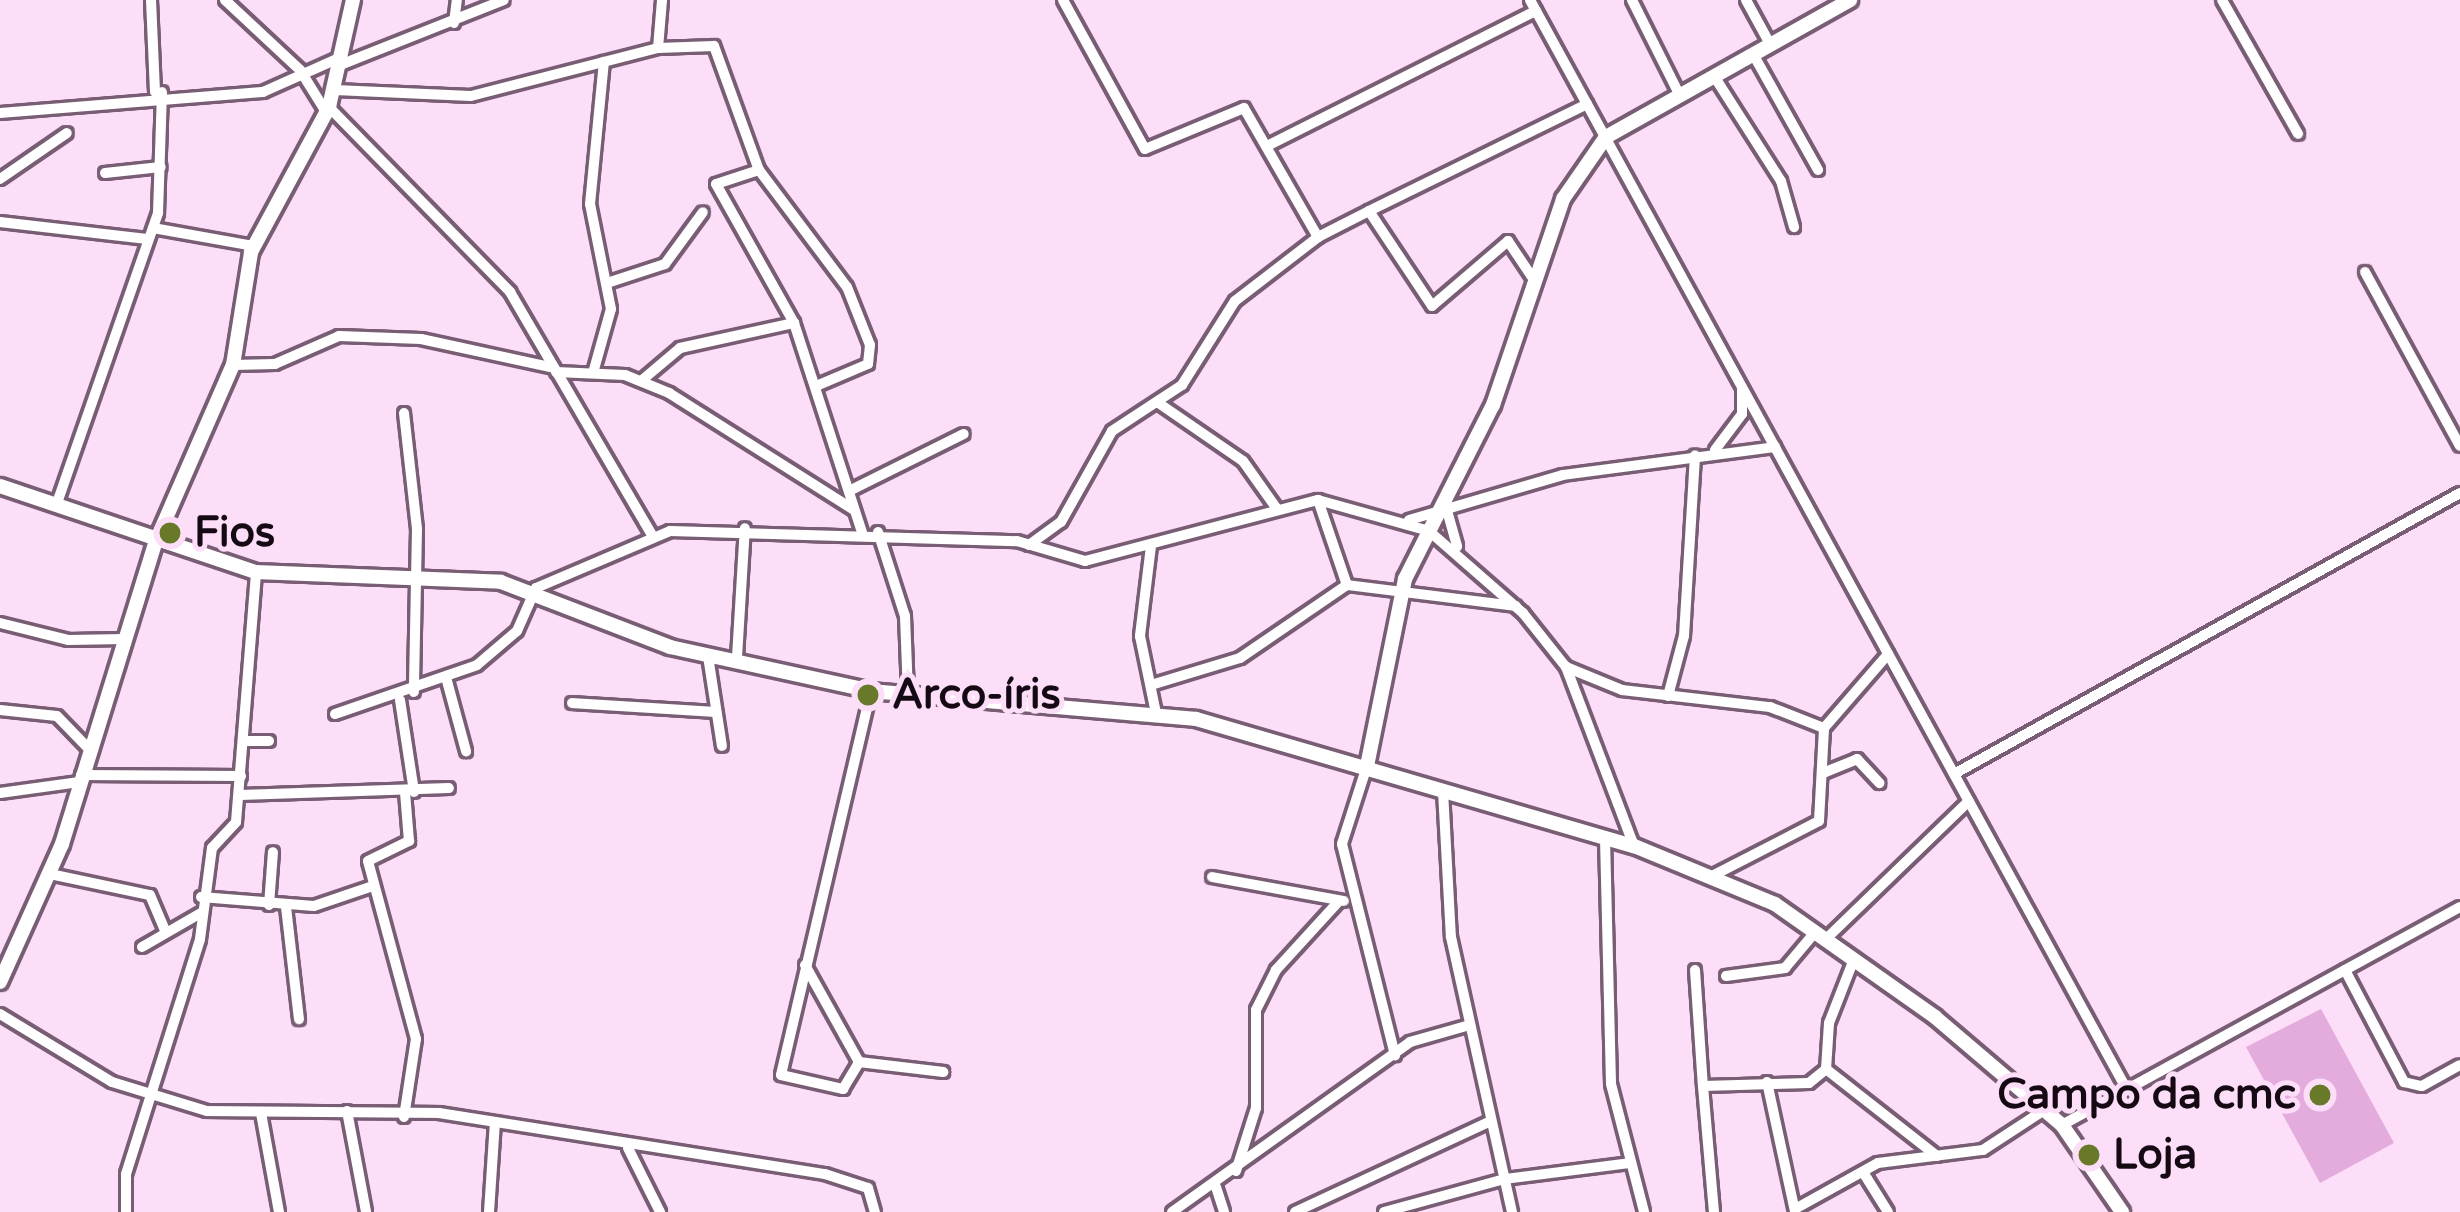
<!DOCTYPE html>
<meta charset="utf-8">
<style>
body{margin:0}
#map{position:relative;width:2460px;height:1212px;overflow:hidden;background:#fddef8;font-family:"Varela Round",sans-serif}
div>[style]{position:absolute}
[style*='--x']{left:calc(var(--x)*1px);top:calc(var(--y)*1px);width:calc(var(--w)*1px);rotate:calc(var(--a)*1deg)}
.green>*{inset:0;background:#e3acdc}
.roads{filter:drop-shadow(3px 0 #785d74) drop-shadow(-3px 0 #785d74) drop-shadow(0 3px #785d74) drop-shadow(0 -3px #785d74)}
.minor>*{height:10px;margin:-5px;padding:0 5px;transform-origin:5px;border-radius:5px;background:#fff}
.tertiary>*{height:14px;margin:-7px;padding:0 7px;transform-origin:7px;border-radius:7px;background:#fff}
.dots>*{width:33px;height:33px;translate:-50% -50%;box-sizing:border-box;border:6px solid #fddef8;border-radius:50%}
span{translate:-50% -50%;white-space:nowrap;text-align:center;line-height:1.15;-webkit-text-stroke:10px #fddef8;paint-order:stroke}
.poi-label{font-size:42px;color:#150a13;font-weight:700}
.left{translate:0 -50%;text-align:left}
.right{translate:-100% -50%;text-align:right}
</style>
<div id="map">
<div class="green">
<i style="clip-path:polygon(2321px 1009px,2394px 1143px,2320px 1183px,2246px 1047px)"></i>
</div>
<div class="roads">
<div class="minor">
<i style="--x:151;--y:0;--w:92;--a:87.5"></i>
<i style="--x:225;--y:0;--w:103;--a:43"></i>
<i style="--x:300;--y:70;--w:49;--a:58.2"></i>
<i style="--x:1063;--y:0;--w:170;--a:61.2"></i>
<i style="--x:1145;--y:149;--w:107;--a:-22.5"></i>
<i style="--x:1244;--y:108;--w:149;--a:60.2"></i>
<i style="--x:1530;--y:0;--w:1243;--a:61.29"></i>
<i style="--x:1632;--y:0;--w:105;--a:63.4"></i>
<i style="--x:1746;--y:0;--w:50;--a:61.4"></i>
<i style="--x:2222;--y:0;--w:154;--a:60.4"></i>
<i style="--x:454;--y:23;--w:23;--a:-83"></i>
<i style="--x:658;--y:48;--w:48;--a:-85.2"></i>
<i style="--x:1753;--y:54;--w:133;--a:60.7"></i>
<i style="--x:340;--y:65;--w:176;--a:-21.6"></i>
<i style="--x:1714;--y:76;--w:125;--a:57.5"></i>
<i style="--x:1781;--y:181;--w:48;--a:74.2"></i>
<i style="--x:335;--y:90;--w:136;--a:2.5"></i>
<i style="--x:471;--y:96;--w:193;--a:-14.4"></i>
<i style="--x:658;--y:48;--w:56;--a:-2"></i>
<i style="--x:714;--y:46;--w:132;--a:70.1"></i>
<i style="--x:759;--y:170;--w:146;--a:53.1"></i>
<i style="--x:847;--y:287;--w:62;--a:68.4"></i>
<i style="--x:870;--y:345;--w:19;--a:96"></i>
<i style="--x:868;--y:364;--w:56;--a:157.1"></i>
<i style="--x:329;--y:107;--w:259;--a:45.6"></i>
<i style="--x:510;--y:292;--w:281;--a:59.7"></i>
<i style="--x:0;--y:113;--w:264;--a:-4.6"></i>
<i style="--x:263;--y:92;--w:83;--a:-24.1"></i>
<i style="--x:1267;--y:146;--w:301;--a:-26.7"></i>
<i style="--x:759;--y:170;--w:45;--a:162"></i>
<i style="--x:716;--y:184;--w:159;--a:60.7"></i>
<i style="--x:794;--y:323;--w:220;--a:72"></i>
<i style="--x:105;--y:173;--w:56;--a:-6.1"></i>
<i style="--x:0;--y:179;--w:81;--a:-34.5"></i>
<i style="--x:1369;--y:211;--w:243;--a:-26.1"></i>
<i style="--x:0;--y:222;--w:148;--a:6.6"></i>
<i style="--x:153;--y:228;--w:103;--a:10.1"></i>
<i style="--x:2365;--y:272;--w:198;--a:61.4"></i>
<i style="--x:607;--y:283;--w:61;--a:-18.1"></i>
<i style="--x:665;--y:264;--w:64;--a:-53.8"></i>
<i style="--x:233;--y:365;--w:42;--a:-1.4"></i>
<i style="--x:275;--y:364;--w:70;--a:-23.6"></i>
<i style="--x:339;--y:336;--w:82;--a:2.1"></i>
<i style="--x:421;--y:339;--w:136;--a:12.3"></i>
<i style="--x:556;--y:372;--w:69;--a:2.5"></i>
<i style="--x:625;--y:375;--w:48;--a:22.2"></i>
<i style="--x:669;--y:393;--w:219;--a:32.3"></i>
<i style="--x:593;--y:373;--w:66;--a:-74.3"></i>
<i style="--x:611;--y:309;--w:107;--a:-101.3"></i>
<i style="--x:590;--y:204;--w:143;--a:-84.4"></i>
<i style="--x:641;--y:381;--w:51;--a:-40.2"></i>
<i style="--x:680;--y:348;--w:117;--a:-12.4"></i>
<i style="--x:1157;--y:402;--w:104;--a:34.5"></i>
<i style="--x:1243;--y:461;--w:59;--a:54.7"></i>
<i style="--x:404;--y:413;--w:117;--a:83.6"></i>
<i style="--x:417;--y:529;--w:163;--a:91.1"></i>
<i style="--x:1715;--y:450;--w:45;--a:-53.1"></i>
<i style="--x:1742;--y:414;--w:24;--a:-90"></i>
<i style="--x:849;--y:491;--w:128;--a:-26.4"></i>
<i style="--x:1318;--y:500;--w:90;--a:71.2"></i>
<i style="--x:56;--y:506;--w:310;--a:-70.8"></i>
<i style="--x:158;--y:213;--w:121;--a:-88.1"></i>
<i style="--x:1446;--y:507;--w:41;--a:74.2"></i>
<i style="--x:1409;--y:520;--w:160;--a:-16.3"></i>
<i style="--x:1563;--y:475;--w:214;--a:-7.5"></i>
<i style="--x:878;--y:532;--w:88;--a:72.2"></i>
<i style="--x:905;--y:616;--w:78;--a:87.8"></i>
<i style="--x:1029;--y:545;--w:39;--a:-36"></i>
<i style="--x:1061;--y:522;--w:104;--a:-60.7"></i>
<i style="--x:1112;--y:431;--w:84;--a:-33.3"></i>
<i style="--x:1182;--y:385;--w:99;--a:-57.8"></i>
<i style="--x:1235;--y:301;--w:105;--a:-37.6"></i>
<i style="--x:1318;--y:237;--w:57;--a:-27"></i>
<i style="--x:1369;--y:211;--w:114;--a:56.4"></i>
<i style="--x:1432;--y:306;--w:100;--a:-40.5"></i>
<i style="--x:1508;--y:241;--w:43;--a:56.3"></i>
<i style="--x:1151;--y:546;--w:91;--a:97"></i>
<i style="--x:1140;--y:636;--w:79;--a:78.3"></i>
<i style="--x:0;--y:623;--w:70;--a:14"></i>
<i style="--x:68;--y:640;--w:57;--a:-1"></i>
<i style="--x:708;--y:656;--w:91;--a:81.2"></i>
<i style="--x:737;--y:657;--w:129;--a:-86.5"></i>
<i style="--x:1566;--y:667;--w:61;--a:22.3"></i>
<i style="--x:1622;--y:690;--w:149;--a:6.6"></i>
<i style="--x:1770;--y:707;--w:58;--a:21.3"></i>
<i style="--x:447;--y:681;--w:73;--a:74.8"></i>
<i style="--x:1151;--y:685;--w:93;--a:-16.9"></i>
<i style="--x:1240;--y:658;--w:130;--a:-34.3"></i>
<i style="--x:1347;--y:585;--w:170;--a:7.1"></i>
<i style="--x:871;--y:691;--w:394;--a:103.2"></i>
<i style="--x:781;--y:1075;--w:64;--a:12.7"></i>
<i style="--x:843;--y:1089;--w:31;--a:-59"></i>
<i style="--x:859;--y:1062;--w:85;--a:6.8"></i>
<i style="--x:1668;--y:696;--w:62;--a:-75.1"></i>
<i style="--x:1684;--y:636;--w:181;--a:-86.5"></i>
<i style="--x:400;--y:700;--w:93;--a:81.3"></i>
<i style="--x:572;--y:703;--w:143;--a:3.6"></i>
<i style="--x:0;--y:710;--w:57;--a:6"></i>
<i style="--x:57;--y:716;--w:47;--a:45.9"></i>
<i style="--x:335;--y:714;--w:150;--a:-19"></i>
<i style="--x:477;--y:665;--w:52;--a:-40.4"></i>
<i style="--x:517;--y:631;--w:47;--a:-66.2"></i>
<i style="--x:536;--y:588;--w:146;--a:-23"></i>
<i style="--x:670;--y:531;--w:347;--a:1.7"></i>
<i style="--x:1017;--y:541;--w:71;--a:16.4"></i>
<i style="--x:1085;--y:561;--w:241;--a:-14.7"></i>
<i style="--x:1318;--y:500;--w:115;--a:15.6"></i>
<i style="--x:1429;--y:531;--w:125;--a:41.1"></i>
<i style="--x:1523;--y:613;--w:69;--a:51.5"></i>
<i style="--x:1566;--y:667;--w:191;--a:69.2"></i>
<i style="--x:243;--y:741;--w:26;--a:0"></i>
<i style="--x:1367;--y:766;--w:82;--a:107.8"></i>
<i style="--x:1342;--y:844;--w:218;--a:75.9"></i>
<i style="--x:1823;--y:773;--w:37;--a:-22"></i>
<i style="--x:1857;--y:759;--w:33;--a:47"></i>
<i style="--x:1954;--y:774;--w:579;--a:-29.04"></i>
<i style="--x:81;--y:775;--w:160;--a:0.4"></i>
<i style="--x:1443;--y:791;--w:146;--a:86.9"></i>
<i style="--x:1451;--y:937;--w:282;--a:77.5"></i>
<i style="--x:0;--y:793;--w:80;--a:-7.9"></i>
<i style="--x:240;--y:795;--w:209;--a:-1.9"></i>
<i style="--x:1605;--y:838;--w:246;--a:88.6"></i>
<i style="--x:1611;--y:1084;--w:132;--a:75.5"></i>
<i style="--x:50;--y:874;--w:102;--a:11.9"></i>
<i style="--x:150;--y:895;--w:38;--a:67"></i>
<i style="--x:1714;--y:875;--w:118;--a:-27.2"></i>
<i style="--x:1819;--y:821;--w:93;--a:-86.9"></i>
<i style="--x:1824;--y:728;--w:98;--a:-49.1"></i>
<i style="--x:1212;--y:877;--w:134;--a:10.3"></i>
<i style="--x:201;--y:897;--w:113;--a:4.6"></i>
<i style="--x:314;--y:906;--w:59;--a:-18.7"></i>
<i style="--x:269;--y:905;--w:53;--a:-85.7"></i>
<i style="--x:286;--y:907;--w:113;--a:83.4"></i>
<i style="--x:1827;--y:938;--w:197;--a:-44"></i>
<i style="--x:142;--y:947;--w:68;--a:-30"></i>
<i style="--x:1854;--y:959;--w:69;--a:111.3"></i>
<i style="--x:1829;--y:1023;--w:46;--a:93.7"></i>
<i style="--x:1826;--y:1069;--w:141;--a:38.1"></i>
<i style="--x:805;--y:965;--w:111;--a:60.9"></i>
<i style="--x:1695;--y:970;--w:116;--a:86.1"></i>
<i style="--x:2345;--y:970;--w:127;--a:62.2"></i>
<i style="--x:2404;--y:1082;--w:18;--a:13"></i>
<i style="--x:2422;--y:1086;--w:43;--a:-28.9"></i>
<i style="--x:1726;--y:976;--w:60;--a:-7.7"></i>
<i style="--x:1785;--y:968;--w:48;--a:-50"></i>
<i style="--x:0;--y:1014;--w:131;--a:31.3"></i>
<i style="--x:112;--y:1082;--w:99;--a:17"></i>
<i style="--x:207;--y:1111;--w:232;--a:0.5"></i>
<i style="--x:439;--y:1113;--w:391;--a:9"></i>
<i style="--x:825;--y:1174;--w:45;--a:18"></i>
<i style="--x:868;--y:1188;--w:25;--a:74"></i>
<i style="--x:1767;--y:1082;--w:133;--a:77.8"></i>
<i style="--x:347;--y:1111;--w:103;--a:79.3"></i>
<i style="--x:261;--y:1113;--w:101;--a:79.7"></i>
<i style="--x:404;--y:1117;--w:79;--a:-81.3"></i>
<i style="--x:416;--y:1039;--w:184;--a:-105.1"></i>
<i style="--x:368;--y:861;--w:46;--a:-26"></i>
<i style="--x:409;--y:841;--w:49;--a:-94.7"></i>
<i style="--x:2062;--y:1125;--w:454;--a:-28.7"></i>
<i style="--x:628;--y:1148;--w:72;--a:63.4"></i>
<i style="--x:1236;--y:1171;--w:66;--a:-72.4"></i>
<i style="--x:1256;--y:1108;--w:98;--a:-90"></i>
<i style="--x:1256;--y:1010;--w:45;--a:-63.4"></i>
<i style="--x:1276;--y:970;--w:92;--a:-47.6"></i>
<i style="--x:1863;--y:1172;--w:47;--a:58"></i>
<i style="--x:1216;--y:1187;--w:26;--a:72"></i>
<i style="--x:1795;--y:1209;--w:95;--a:-29"></i>
<i style="--x:1878;--y:1163;--w:106;--a:-7.1"></i>
<i style="--x:1983;--y:1150;--w:75;--a:-33.1"></i>
<i style="--x:126;--y:1212;--w:38;--a:-90"></i>
<i style="--x:126;--y:1174;--w:246;--a:-72.5"></i>
<i style="--x:200;--y:939;--w:92;--a:-82.5"></i>
<i style="--x:212;--y:848;--w:35;--a:-47"></i>
<i style="--x:236;--y:822;--w:251;--a:-85.4"></i>
<i style="--x:489;--y:1212;--w:90;--a:-86.2"></i>
<i style="--x:1172;--y:1212;--w:292;--a:-35.5"></i>
<i style="--x:1410;--y:1042;--w:58;--a:-15.9"></i>
<i style="--x:1295;--y:1212;--w:216;--a:-24.9"></i>
<i style="--x:1384;--y:1212;--w:125;--a:-15.3"></i>
<i style="--x:1505;--y:1179;--w:126;--a:-7.3"></i>
<i style="--x:1714;--y:1212;--w:126;--a:-95"></i>
<i style="--x:1703;--y:1086;--w:106;--a:-1.6"></i>
<i style="--x:1809;--y:1083;--w:22;--a:-39"></i>
</div>
<div class="tertiary">
<i style="--x:0;--y:486;--w:270;--a:18.6"></i>
<i style="--x:256;--y:572;--w:245;--a:2.3"></i>
<i style="--x:501;--y:582;--w:181;--a:21"></i>
<i style="--x:670;--y:647;--w:206;--a:12.3"></i>
<i style="--x:871;--y:691;--w:326;--a:4.9"></i>
<i style="--x:1196;--y:719;--w:456;--a:16.2"></i>
<i style="--x:1634;--y:846;--w:152;--a:22.4"></i>
<i style="--x:1775;--y:904;--w:196;--a:35.2"></i>
<i style="--x:1935;--y:1017;--w:167;--a:40.4"></i>
<i style="--x:2062;--y:1125;--w:106;--a:55.4"></i>
<i style="--x:1367;--y:766;--w:191;--a:-78.5"></i>
<i style="--x:1405;--y:579;--w:195;--a:-63.2"></i>
<i style="--x:1493;--y:405;--w:218;--a:-71.2"></i>
<i style="--x:1563;--y:199;--w:75;--a:-55.3"></i>
<i style="--x:1606;--y:137;--w:280;--a:-29.3"></i>
<i style="--x:0;--y:982;--w:151;--a:-65.8"></i>
<i style="--x:62;--y:844;--w:317;--a:-72.8"></i>
<i style="--x:156;--y:541;--w:192;--a:-66.4"></i>
<i style="--x:233;--y:365;--w:114;--a:-80.9"></i>
<i style="--x:251;--y:252;--w:165;--a:-61.7"></i>
<i style="--x:329;--y:107;--w:110;--a:-77.4"></i>
</div>
</div>
<div class="dots">
<i style="left:170px;top:533px;background:#687a2a"></i>
<i style="left:868px;top:695px;background:#687a2a"></i>
<i style="left:2320px;top:1095px;background:#687a2a"></i>
<i style="left:2089px;top:1155px;background:#687a2a"></i>
</div>
<div class="poi-label">
<span class="left" style="left:194px;top:533px">Fios</span>
<span class="left" style="left:892px;top:695px">Arco-íris</span>
<span class="right" style="left:2296px;top:1095px">Campo da cmc</span>
<span class="left" style="left:2113px;top:1155px">Loja</span>
</div>
</div>
